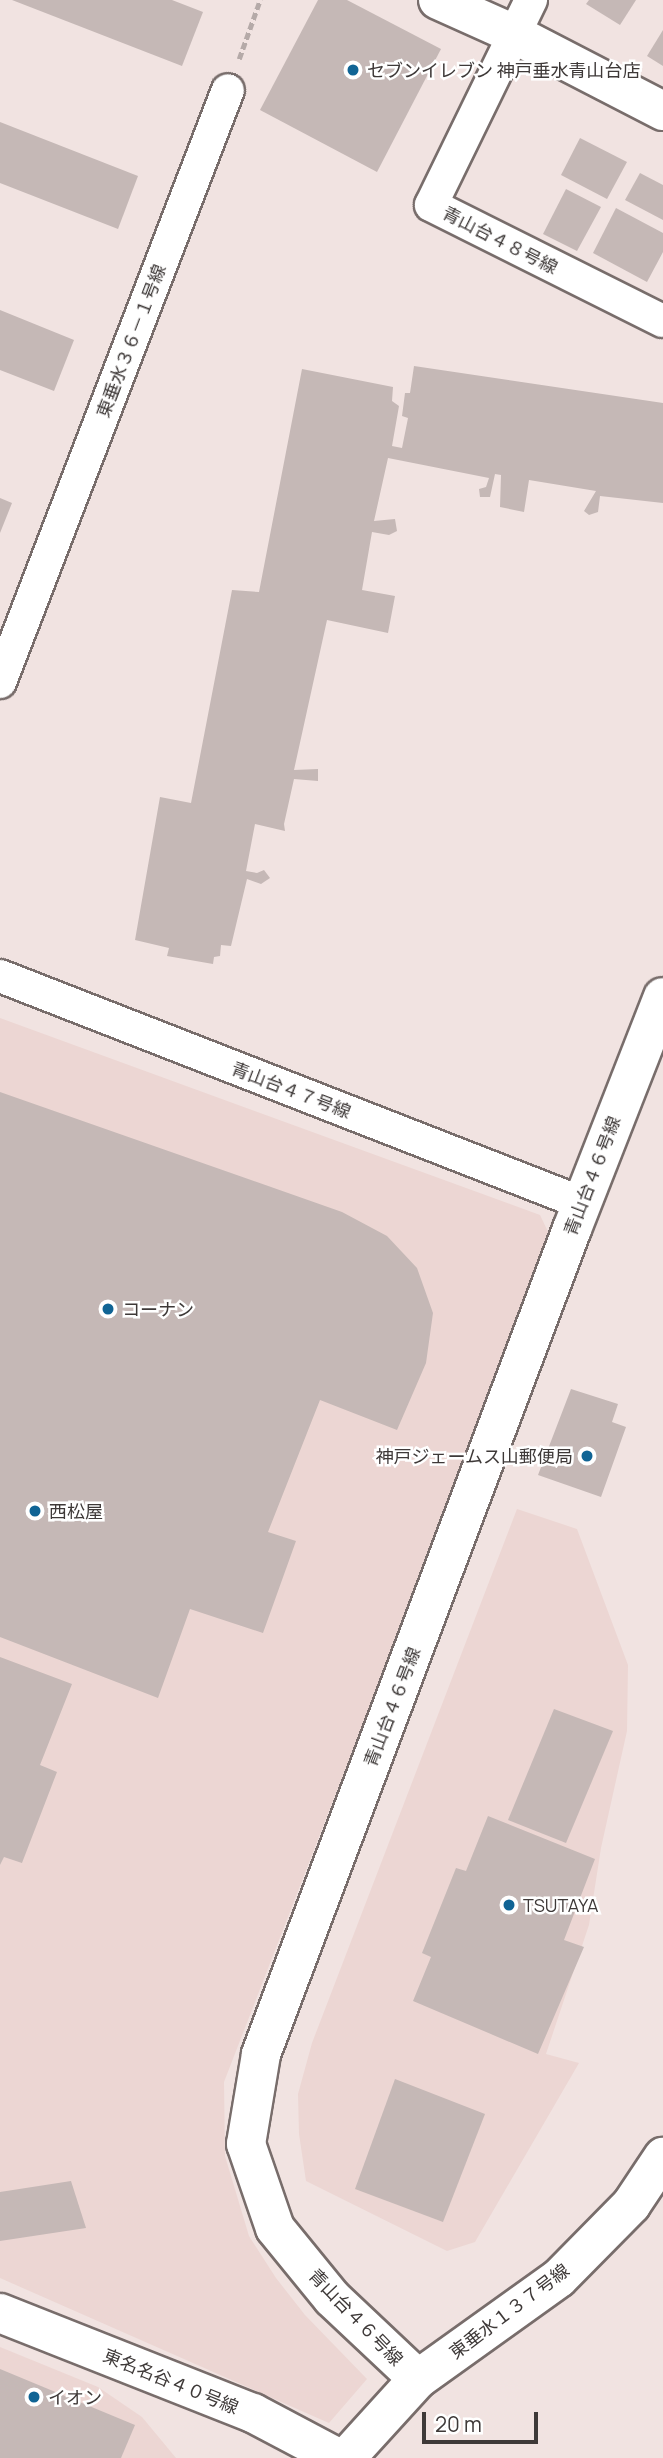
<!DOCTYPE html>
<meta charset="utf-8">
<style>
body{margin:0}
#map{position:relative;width:663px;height:2458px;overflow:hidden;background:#f1e3e1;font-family:Manrope,"Noto Sans JP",sans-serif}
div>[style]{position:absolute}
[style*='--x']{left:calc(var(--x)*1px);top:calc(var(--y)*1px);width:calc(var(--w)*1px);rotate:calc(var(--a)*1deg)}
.built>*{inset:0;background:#ecd6d3}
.building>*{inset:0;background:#c5b8b6}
.path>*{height:4.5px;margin-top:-2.25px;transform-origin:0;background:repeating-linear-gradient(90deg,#b5aaa8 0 7px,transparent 0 10.5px)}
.roads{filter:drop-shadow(2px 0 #786d6b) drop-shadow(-2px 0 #786d6b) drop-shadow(0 2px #786d6b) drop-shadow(0 -2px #786d6b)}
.minor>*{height:32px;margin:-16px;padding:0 16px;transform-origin:16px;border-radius:16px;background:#fff}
.tertiary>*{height:38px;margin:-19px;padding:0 19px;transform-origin:19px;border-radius:19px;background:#fff}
.dots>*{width:19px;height:19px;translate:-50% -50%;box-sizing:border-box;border:4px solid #fff;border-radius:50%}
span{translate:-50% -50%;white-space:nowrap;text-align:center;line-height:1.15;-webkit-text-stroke:5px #fff;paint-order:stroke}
.poi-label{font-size:18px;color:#3e3938}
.left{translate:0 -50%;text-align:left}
.right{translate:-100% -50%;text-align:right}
.street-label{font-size:18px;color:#3e3938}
.scale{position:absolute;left:422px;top:2412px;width:116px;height:32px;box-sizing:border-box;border:4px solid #3e3938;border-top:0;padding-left:9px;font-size:21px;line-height:24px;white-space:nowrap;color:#3e3938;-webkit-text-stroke:5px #fff;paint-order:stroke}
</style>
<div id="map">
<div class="built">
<i style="clip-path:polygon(0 1018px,540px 1215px,551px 1238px,224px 2082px,225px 2156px,249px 2236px,276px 2278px,305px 2315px,367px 2379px,329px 2423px,0 2278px)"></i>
<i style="clip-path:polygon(517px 1509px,577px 1529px,628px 1665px,627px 1731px,601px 1848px,589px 1925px,546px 2054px,579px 2063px,475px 2242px,447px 2251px,306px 2181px,299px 2134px,298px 2094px,312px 2043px)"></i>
<i style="clip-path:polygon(0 2347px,98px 2387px,142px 2417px,176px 2458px,0 2458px)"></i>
</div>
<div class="building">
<i style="clip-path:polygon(12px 0,172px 0,203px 12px,182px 66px)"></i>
<i style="clip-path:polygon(318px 0,347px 0,441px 49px,377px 172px,260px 110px)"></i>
<i style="clip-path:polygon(589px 0,636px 0,620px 25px,586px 4px)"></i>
<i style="clip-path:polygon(663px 30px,663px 66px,647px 56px)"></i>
<i style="clip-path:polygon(0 122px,138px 176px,118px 229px,0 183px)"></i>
<i style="clip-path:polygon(580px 138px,627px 162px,607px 199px,561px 175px)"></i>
<i style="clip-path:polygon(640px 173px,663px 185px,663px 220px,625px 200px)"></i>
<i style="clip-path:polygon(566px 189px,601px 207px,577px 251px,543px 234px)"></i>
<i style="clip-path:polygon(616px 208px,663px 233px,663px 252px,647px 282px,593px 253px)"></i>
<i style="clip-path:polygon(0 310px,74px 340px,54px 391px,0 370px)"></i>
<i style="clip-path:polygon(414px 366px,663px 403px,663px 503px,600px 496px,598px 512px,589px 515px,584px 511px,596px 491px,529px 480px,524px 512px,500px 507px,501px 475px,495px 474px,490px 497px,480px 497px,479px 489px,486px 487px,489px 478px,388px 458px,374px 521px,395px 519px,397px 531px,389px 535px,372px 532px,362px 590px,395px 596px,388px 633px,327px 620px,294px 770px,318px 769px,318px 781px,294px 779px,284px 824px,285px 831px,255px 824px,246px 871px,257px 873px,264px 870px,270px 878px,261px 884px,247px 879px,231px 946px,221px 945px,220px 956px,214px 957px,213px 964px,167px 956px,169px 948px,135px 940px,160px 797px,191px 803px,232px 590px,259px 592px,302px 369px,393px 387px,392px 401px,399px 406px,392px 446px,402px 448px,408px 418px,402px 416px,405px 393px,410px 393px)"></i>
<i style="clip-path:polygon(0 498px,12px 503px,0 533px)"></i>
<i style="clip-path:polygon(0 1092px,342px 1212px,387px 1236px,417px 1268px,433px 1313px,426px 1363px,397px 1430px,320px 1400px,268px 1532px,296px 1541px,263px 1633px,190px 1609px,158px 1698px,0 1637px)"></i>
<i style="clip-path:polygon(571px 1389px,618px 1404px,612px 1422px,626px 1427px,601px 1497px,538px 1475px)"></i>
<i style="clip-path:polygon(0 1657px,72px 1684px,40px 1765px,57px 1772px,22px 1863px,4px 1857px,0 1865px)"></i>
<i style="clip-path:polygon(554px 1709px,613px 1731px,566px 1843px,508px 1820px)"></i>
<i style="clip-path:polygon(488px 1816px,595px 1859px,564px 1940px,584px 1947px,538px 2054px,413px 2001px,431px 1957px,422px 1953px,456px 1868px,466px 1871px)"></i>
<i style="clip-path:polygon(395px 2079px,485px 2114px,443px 2222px,355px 2189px)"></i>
<i style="clip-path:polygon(71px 2181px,86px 2228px,0 2241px,0 2192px)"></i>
<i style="clip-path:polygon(0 2369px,135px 2425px,121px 2458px,0 2458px)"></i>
</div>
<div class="path">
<i style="--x:239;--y:59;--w:63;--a:-70.4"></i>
</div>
<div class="roads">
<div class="minor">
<i style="--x:531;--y:0;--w:228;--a:116"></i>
<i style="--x:431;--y:205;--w:259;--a:26.6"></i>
<i style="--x:0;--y:682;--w:634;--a:-68.94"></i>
<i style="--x:0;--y:976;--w:625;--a:21.31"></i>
</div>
<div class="tertiary">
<i style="--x:438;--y:0;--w:83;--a:24.1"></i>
<i style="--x:514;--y:34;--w:168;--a:27.3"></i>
<i style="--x:0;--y:2313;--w:272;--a:21.6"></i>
<i style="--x:253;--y:2413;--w:96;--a:27.9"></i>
<i style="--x:418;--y:2379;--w:118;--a:-136.7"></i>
<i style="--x:332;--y:2298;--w:90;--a:-129.2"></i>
<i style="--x:275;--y:2228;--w:89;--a:-109"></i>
<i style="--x:246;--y:2144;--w:91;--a:-80.5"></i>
<i style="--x:261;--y:2054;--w:882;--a:-69.35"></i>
<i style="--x:572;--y:1229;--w:249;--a:-68.6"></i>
<i style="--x:346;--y:2458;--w:107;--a:-47.7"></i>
<i style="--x:418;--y:2379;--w:173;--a:-35.6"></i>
<i style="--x:559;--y:2278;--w:103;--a:-45.4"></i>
<i style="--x:631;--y:2205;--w:58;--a:-56.3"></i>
</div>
</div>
<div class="dots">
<i style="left:353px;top:70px;background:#106495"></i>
<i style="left:108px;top:1309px;background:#106495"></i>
<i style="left:587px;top:1456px;background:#106495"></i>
<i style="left:35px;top:1511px;background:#106495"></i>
<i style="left:509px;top:1905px;background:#106495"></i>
<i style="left:34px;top:2397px;background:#106495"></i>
</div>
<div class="poi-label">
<span class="left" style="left:367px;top:70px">セブンイレブン 神戸垂水青山台店</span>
<span class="left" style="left:122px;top:1309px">コーナン</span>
<span class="right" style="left:573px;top:1456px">神戸ジェームス山郵便局</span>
<span class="left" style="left:49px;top:1511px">西松屋</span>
<span class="left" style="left:523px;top:1905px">TSUTAYA</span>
<span class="left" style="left:48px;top:2397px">イオン</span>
</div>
<div class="street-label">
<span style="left:500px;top:240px;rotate:27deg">青山台４８号線</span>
<span style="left:131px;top:341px;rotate:-69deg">東垂水３６－１号線</span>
<span style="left:291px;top:1090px;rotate:21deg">青山台４７号線</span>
<span style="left:592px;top:1176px;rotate:-69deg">青山台４６号線</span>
<span style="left:392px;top:1707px;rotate:-69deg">青山台４６号線</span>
<span style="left:509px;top:2311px;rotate:-37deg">東垂水１３７号線</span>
<span style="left:356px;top:2317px;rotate:46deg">青山台４６号線</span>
<span style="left:171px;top:2381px;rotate:22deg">東名名谷４０号線</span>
</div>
<div class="scale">20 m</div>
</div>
